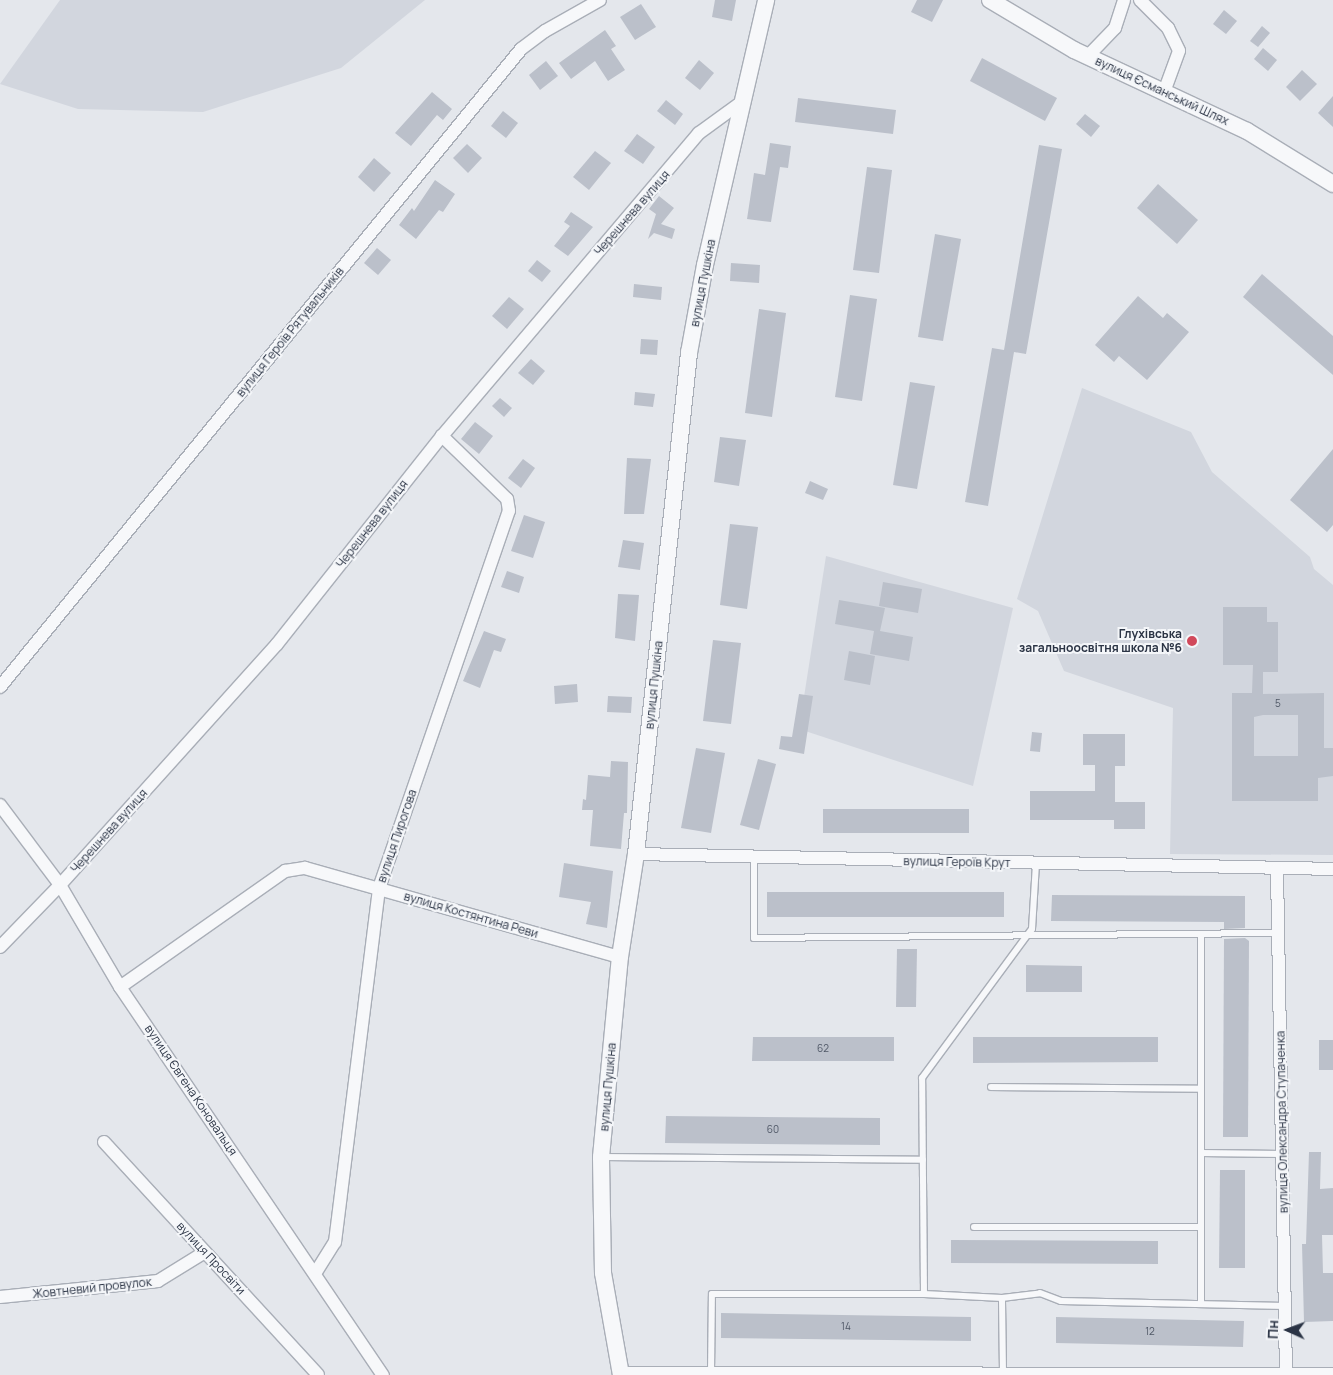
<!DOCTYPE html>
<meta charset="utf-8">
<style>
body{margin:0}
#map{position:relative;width:1333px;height:1375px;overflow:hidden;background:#e4e7ec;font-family:Manrope,sans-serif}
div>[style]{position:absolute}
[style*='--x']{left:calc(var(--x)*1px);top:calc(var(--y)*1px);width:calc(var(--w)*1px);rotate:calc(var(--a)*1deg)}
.built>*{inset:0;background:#d2d6de}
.building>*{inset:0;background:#bbc0ca}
.roads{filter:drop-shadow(1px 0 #a9aeb7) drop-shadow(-1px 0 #a9aeb7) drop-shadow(0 1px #a9aeb7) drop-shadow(0 -1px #a9aeb7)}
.service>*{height:6px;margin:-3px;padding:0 3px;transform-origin:3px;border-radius:3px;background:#f7f8fa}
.minor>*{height:12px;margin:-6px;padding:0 6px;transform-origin:6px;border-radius:6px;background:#f7f8fa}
.tertiary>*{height:16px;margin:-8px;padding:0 8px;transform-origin:8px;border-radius:8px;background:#f7f8fa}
.dots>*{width:14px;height:14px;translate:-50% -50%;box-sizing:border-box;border:2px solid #f4f6f9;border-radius:50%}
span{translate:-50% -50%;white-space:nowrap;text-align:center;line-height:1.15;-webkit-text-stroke:4px #f4f6f9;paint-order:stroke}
.number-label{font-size:10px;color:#4f5766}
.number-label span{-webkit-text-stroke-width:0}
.street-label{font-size:12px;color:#2b3445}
.poi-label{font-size:12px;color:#2b3445;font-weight:700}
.right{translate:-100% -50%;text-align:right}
.north{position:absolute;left:1263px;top:1305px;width:50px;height:50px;-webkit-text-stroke:4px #f4f6f9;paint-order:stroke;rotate:272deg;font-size:14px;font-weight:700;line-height:20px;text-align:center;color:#2b3445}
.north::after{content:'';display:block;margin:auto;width:18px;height:22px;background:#2b3445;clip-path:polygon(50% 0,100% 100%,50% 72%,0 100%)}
</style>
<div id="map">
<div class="built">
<i style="clip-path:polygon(60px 0,425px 0,341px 68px,203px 112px,78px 109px,0 84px)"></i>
<i style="clip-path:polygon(1082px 388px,1191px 432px,1212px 472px,1310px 557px,1314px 569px,1333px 585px,1333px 855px,1170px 854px,1173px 708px,1064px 671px,1038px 611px,1017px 599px)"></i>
<i style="clip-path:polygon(826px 556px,1013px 608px,973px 786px,799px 729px)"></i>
</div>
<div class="building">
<i style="clip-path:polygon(715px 0,736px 0,732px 21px,712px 17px)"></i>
<i style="clip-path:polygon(917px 0,943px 0,932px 22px,911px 12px)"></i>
<i style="clip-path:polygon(641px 4px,656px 27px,635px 40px,620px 17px)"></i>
<i style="clip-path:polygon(1224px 10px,1237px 21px,1226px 34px,1213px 24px)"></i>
<i style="clip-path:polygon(1262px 26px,1270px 33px,1258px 47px,1250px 41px)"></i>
<i style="clip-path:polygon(605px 30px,616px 46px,611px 49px,625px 70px,608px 81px,595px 61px,571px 79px,559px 63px)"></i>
<i style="clip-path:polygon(1263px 48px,1277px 60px,1268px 71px,1254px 59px)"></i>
<i style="clip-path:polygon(982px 58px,1057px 98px,1045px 121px,970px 81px)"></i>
<i style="clip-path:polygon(699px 60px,714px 73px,700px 90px,685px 78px)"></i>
<i style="clip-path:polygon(546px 61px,558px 76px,540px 90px,529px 75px)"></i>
<i style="clip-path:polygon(1302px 70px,1317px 84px,1300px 101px,1286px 87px)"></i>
<i style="clip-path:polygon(432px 92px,452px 109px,443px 120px,437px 115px,411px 146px,395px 133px)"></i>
<i style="clip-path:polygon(1333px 96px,1333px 127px,1318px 113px)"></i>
<i style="clip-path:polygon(798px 98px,896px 110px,893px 134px,795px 122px)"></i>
<i style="clip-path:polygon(666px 100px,683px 114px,675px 125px,657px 111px)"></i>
<i style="clip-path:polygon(503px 111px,518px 123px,506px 138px,491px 126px)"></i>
<i style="clip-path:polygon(1085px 114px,1100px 126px,1091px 137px,1076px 124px)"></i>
<i style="clip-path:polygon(637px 134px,655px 147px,643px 164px,624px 151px)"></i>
<i style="clip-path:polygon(770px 143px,791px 146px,788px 168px,780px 167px,771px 222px,747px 219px,754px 173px,765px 175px)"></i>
<i style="clip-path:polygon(467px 144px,482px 158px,468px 173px,453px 158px)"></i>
<i style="clip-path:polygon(1039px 145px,1062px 149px,1026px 354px,1014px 352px,988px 506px,965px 502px,992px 348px,1004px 350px)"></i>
<i style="clip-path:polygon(595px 151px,611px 163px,589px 190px,573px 177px)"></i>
<i style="clip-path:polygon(374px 158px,391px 173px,374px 192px,358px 177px)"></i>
<i style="clip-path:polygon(867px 167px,892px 170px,879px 273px,853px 270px)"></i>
<i style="clip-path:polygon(435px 180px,455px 194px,443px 212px,439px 210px,416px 239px,399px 225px,412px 208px,414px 211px)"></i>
<i style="clip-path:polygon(1158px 184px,1198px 220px,1177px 244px,1137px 208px)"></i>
<i style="clip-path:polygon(659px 196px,674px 208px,661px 224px,675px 229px,672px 239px,654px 233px,648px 239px,656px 214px,649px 209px)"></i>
<i style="clip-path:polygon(571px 212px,593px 227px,568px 256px,554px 246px,570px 226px,564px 222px)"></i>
<i style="clip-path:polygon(935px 234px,961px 239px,943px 341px,918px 337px)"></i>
<i style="clip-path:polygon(377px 248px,391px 260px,378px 275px,364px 263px)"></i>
<i style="clip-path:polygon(537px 260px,551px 271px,542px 282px,528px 271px)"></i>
<i style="clip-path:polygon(731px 263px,760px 265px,759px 283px,730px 281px)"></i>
<i style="clip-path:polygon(1262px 274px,1333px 336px,1333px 375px,1243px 297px)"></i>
<i style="clip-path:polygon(634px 284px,662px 287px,661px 300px,633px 297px)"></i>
<i style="clip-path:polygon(850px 295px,877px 299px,862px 401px,835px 397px)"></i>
<i style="clip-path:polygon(1138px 296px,1163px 318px,1167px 313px,1189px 332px,1147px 380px,1119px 356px,1114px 362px,1095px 345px)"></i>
<i style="clip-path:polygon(509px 297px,524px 309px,507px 329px,492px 316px)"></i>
<i style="clip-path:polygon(759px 309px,786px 313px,772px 417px,745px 413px)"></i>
<i style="clip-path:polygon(641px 339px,658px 340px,657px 355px,640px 354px)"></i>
<i style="clip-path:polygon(531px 359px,545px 371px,533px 385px,518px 373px)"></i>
<i style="clip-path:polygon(910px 382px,935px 386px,917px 489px,893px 485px)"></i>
<i style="clip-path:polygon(635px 392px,655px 394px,653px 407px,634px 405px)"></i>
<i style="clip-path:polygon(500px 398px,512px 408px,504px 417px,492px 406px)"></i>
<i style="clip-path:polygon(475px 422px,493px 436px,479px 454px,461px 439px)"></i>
<i style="clip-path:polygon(720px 437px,746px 440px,739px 486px,714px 482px)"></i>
<i style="clip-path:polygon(1333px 449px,1333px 525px,1327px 532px,1290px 500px)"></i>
<i style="clip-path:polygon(627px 458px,651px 459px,644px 514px,624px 514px)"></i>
<i style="clip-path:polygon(523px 459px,535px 468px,521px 488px,508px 478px)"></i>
<i style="clip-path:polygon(810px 481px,828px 489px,823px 500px,805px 493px)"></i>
<i style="clip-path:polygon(524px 515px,545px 522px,533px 558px,511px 551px)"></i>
<i style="clip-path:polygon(730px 524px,758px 527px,747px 609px,720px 605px)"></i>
<i style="clip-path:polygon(623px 540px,644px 543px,640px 570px,618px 567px)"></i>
<i style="clip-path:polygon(507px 571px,524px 577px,519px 593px,501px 587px)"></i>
<i style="clip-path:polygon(883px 582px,922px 589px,918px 613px,879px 606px)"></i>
<i style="clip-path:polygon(618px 594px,639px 595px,635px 641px,615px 638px)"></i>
<i style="clip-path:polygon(839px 600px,885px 608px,880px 631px,913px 637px,909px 661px,870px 654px,874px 631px,835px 624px)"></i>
<i style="clip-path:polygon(evenodd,1223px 607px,1267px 607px,1267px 622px,1278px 622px,1278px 672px,1263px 672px,1263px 694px,1324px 693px,1324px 748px,1333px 748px,1333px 776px,1318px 778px,1318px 801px,1232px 801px,1232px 693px,1252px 693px,1253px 665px,1223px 665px,1223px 607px,1263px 715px,1298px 715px,1298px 756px,1254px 756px,1254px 717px,1263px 715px)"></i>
<i style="clip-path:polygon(484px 631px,506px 639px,501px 652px,494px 650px,480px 688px,463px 681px)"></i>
<i style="clip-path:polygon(713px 640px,741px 643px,731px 724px,703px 721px)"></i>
<i style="clip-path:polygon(849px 651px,875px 656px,870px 685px,844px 680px)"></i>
<i style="clip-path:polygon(577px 684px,578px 702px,555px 704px,554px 686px)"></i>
<i style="clip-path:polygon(799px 694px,813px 696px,804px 754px,779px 749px,781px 736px,792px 737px)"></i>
<i style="clip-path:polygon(608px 696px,632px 697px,631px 713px,607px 712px)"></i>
<i style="clip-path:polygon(1032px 732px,1042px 733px,1040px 752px,1030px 751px)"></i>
<i style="clip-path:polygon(1083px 734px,1125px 734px,1125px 766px,1115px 766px,1115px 802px,1145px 802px,1145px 829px,1114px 829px,1114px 820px,1030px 820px,1030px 791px,1095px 791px,1095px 765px,1083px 765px)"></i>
<i style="clip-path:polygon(696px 748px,725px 753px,711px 833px,681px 828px)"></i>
<i style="clip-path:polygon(758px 759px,776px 764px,759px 830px,740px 825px)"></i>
<i style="clip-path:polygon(611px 761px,628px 762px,627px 813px,624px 813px,621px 849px,590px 846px,593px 810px,582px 810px,583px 799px,586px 800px,588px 775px,610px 777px)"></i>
<i style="clip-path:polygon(823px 809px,969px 809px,969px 833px,823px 833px)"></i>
<i style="clip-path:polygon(564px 863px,613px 871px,607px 928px,586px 924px,591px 902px,559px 897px)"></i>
<i style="clip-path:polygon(767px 892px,1004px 892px,1004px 917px,767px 917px)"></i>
<i style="clip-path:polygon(1052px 895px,1245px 896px,1245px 928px,1224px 929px,1224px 922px,1051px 921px)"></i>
<i style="clip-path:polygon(1245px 938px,1249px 941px,1248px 1137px,1223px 1137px,1224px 939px)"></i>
<i style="clip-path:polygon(897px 949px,917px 949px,916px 1007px,896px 1007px)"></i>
<i style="clip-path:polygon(1026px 965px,1082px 966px,1082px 992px,1026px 992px)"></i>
<i style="clip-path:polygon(753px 1037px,894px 1037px,894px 1061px,752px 1061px)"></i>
<i style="clip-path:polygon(973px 1037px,1158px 1037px,1158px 1062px,973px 1063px)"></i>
<i style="clip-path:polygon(1319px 1040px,1333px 1040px,1333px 1070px,1319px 1070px)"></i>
<i style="clip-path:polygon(666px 1116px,880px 1118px,880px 1145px,665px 1143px)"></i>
<i style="clip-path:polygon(1309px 1152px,1321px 1152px,1320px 1189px,1333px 1188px,1333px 1235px,1322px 1235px,1323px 1273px,1333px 1273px,1333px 1321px,1304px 1322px,1302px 1244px,1306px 1244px)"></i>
<i style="clip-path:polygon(1220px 1170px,1245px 1170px,1245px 1268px,1219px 1268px)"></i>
<i style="clip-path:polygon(951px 1240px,1158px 1241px,1158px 1264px,951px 1263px)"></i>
<i style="clip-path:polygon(721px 1313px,971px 1317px,971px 1341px,721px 1338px)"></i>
<i style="clip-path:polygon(1056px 1317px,1244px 1321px,1243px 1347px,1056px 1343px)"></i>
</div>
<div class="roads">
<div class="service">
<i style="--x:754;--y:857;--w:81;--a:90"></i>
<i style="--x:754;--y:938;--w:525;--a:-0.55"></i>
<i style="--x:991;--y:1087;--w:210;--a:0.5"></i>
<i style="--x:1201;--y:1153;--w:81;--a:0.7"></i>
<i style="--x:602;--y:1157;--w:321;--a:0.5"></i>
<i style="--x:974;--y:1227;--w:227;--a:0"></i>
<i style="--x:1002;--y:1298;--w:38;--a:-7"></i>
<i style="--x:1040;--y:1293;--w:22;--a:21"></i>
<i style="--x:1061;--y:1301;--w:224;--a:1.3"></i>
<i style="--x:1201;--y:1304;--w:369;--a:-90"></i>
<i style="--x:711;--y:1371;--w:77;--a:-89.3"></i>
<i style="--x:712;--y:1294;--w:212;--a:0"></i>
<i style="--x:1003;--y:1372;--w:74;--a:-90.8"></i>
<i style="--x:1002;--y:1298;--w:78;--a:-177.1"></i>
<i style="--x:924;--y:1294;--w:216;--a:-90.5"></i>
<i style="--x:922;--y:1078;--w:185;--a:-53.6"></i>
<i style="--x:1032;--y:929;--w:65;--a:-86.5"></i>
</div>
<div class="minor">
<i style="--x:1140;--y:0;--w:40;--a:45"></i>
<i style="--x:1168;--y:28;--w:25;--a:64"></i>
<i style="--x:1179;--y:51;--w:44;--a:110.1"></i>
<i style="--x:1088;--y:56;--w:39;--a:-46"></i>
<i style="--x:1115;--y:28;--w:29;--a:-72"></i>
<i style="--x:0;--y:687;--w:824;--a:-50.76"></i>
<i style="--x:521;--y:49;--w:30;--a:-37"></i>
<i style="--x:545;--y:31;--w:63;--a:-29.4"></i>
<i style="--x:0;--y:805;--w:100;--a:53.1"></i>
<i style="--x:60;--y:885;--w:118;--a:59.5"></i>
<i style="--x:120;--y:987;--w:469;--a:55.9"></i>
<i style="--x:636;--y:854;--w:697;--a:1.23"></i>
<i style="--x:1277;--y:870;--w:504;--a:88.98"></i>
<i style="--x:0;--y:947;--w:86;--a:-45.9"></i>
<i style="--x:60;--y:885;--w:324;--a:-48"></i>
<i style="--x:277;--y:644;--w:265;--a:-51.6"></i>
<i style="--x:442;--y:436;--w:397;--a:-49.7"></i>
<i style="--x:699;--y:133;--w:54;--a:-36"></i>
<i style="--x:120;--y:987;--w:202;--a:-35.1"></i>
<i style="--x:285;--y:871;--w:20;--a:-9"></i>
<i style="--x:305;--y:868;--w:327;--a:15.8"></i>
<i style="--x:104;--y:1142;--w:316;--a:47.4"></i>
<i style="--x:316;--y:1272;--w:36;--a:-58"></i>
<i style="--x:335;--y:1242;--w:357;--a:-82.9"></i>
<i style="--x:379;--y:888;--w:399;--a:-71"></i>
<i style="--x:509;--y:511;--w:12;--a:-99"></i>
<i style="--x:507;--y:499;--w:91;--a:-135.9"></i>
<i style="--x:0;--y:1297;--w:159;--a:-5.8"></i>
<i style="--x:158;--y:1281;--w:55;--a:-31.7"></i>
<i style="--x:621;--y:1373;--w:712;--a:0.08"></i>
</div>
<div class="tertiary">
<i style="--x:990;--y:0;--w:98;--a:30.8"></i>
<i style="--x:1074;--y:50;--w:191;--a:25.1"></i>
<i style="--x:1247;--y:131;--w:101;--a:31.6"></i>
<i style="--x:621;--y:1375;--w:104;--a:-100"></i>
<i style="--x:603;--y:1273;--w:116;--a:-91"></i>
<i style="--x:601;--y:1157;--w:201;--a:-84.6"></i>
<i style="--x:620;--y:957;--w:104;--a:-81.2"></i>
<i style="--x:636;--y:854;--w:504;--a:-83.96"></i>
<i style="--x:689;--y:353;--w:89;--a:-79.7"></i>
<i style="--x:705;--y:265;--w:272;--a:-77"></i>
</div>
</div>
<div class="dots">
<i style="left:1192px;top:641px;background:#d1495b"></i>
</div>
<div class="number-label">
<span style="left:1278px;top:704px">5</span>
<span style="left:823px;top:1049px">62</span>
<span style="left:773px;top:1130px">60</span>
<span style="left:846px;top:1327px">14</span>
<span style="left:1150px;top:1332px">12</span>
</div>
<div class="street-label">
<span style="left:1162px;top:91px;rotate:25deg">вулиця Єсманський Шлях</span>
<span style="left:632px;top:213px;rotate:-49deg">Черешнева вулиця</span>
<span style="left:703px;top:283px;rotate:-79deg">вулиця Пушкіна</span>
<span style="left:290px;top:332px;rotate:-51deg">вулиця Героїв Рятувальників</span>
<span style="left:372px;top:524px;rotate:-52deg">Черешнева вулиця</span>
<span style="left:654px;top:685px;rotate:-84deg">вулиця Пушкіна</span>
<span style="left:109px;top:831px;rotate:-48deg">Черешнева вулиця</span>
<span style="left:397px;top:836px;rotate:-71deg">вулиця Пирогова</span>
<span style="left:957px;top:862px;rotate:1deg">вулиця Героїв Крут</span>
<span style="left:471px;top:915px;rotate:16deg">вулиця Костянтина Реви</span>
<span style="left:608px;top:1087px;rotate:-85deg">вулиця Пушкіна</span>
<span style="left:191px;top:1090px;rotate:56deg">вулиця Євгена Коновальця</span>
<span style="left:1282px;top:1122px;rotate:-91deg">вулиця Олександра Ступаченка</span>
<span style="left:211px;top:1258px;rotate:47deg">вулиця Просвіти</span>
<span style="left:92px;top:1288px;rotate:-6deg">Жовтневий провулок</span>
</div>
<div class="poi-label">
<span class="right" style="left:1182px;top:641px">Глухівська<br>загальноосвітня школа №6</span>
</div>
<div class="north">Пн</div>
</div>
